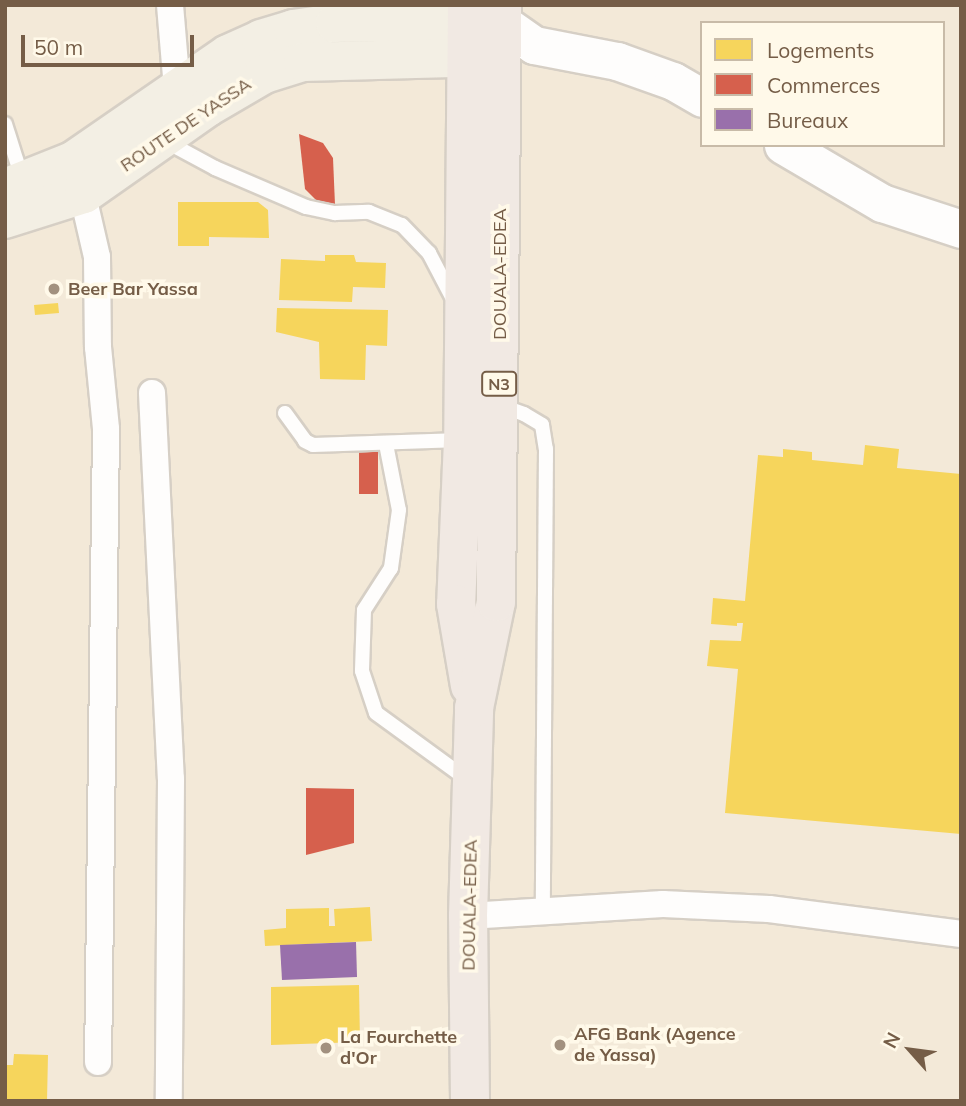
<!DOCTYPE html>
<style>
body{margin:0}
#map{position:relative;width:966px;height:1106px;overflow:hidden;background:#f7f2e8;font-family:Mulish,sans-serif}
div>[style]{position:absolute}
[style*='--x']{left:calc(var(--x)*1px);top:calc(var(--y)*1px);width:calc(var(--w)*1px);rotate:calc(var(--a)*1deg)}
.residential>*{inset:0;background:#f3e9d8}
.homes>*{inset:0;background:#f6d55c}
.shops>*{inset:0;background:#d6604d}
.offices>*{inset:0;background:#9970ab}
.roads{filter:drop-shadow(2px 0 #d6cfc5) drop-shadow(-2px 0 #d6cfc5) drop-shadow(0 2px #d6cfc5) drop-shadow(0 -2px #d6cfc5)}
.lane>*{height:14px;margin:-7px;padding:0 7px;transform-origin:7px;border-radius:7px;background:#fefdfc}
.street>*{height:26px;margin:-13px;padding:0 13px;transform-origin:13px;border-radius:13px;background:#fefdfc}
.secondary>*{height:37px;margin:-18.5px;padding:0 18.5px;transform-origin:18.5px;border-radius:18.5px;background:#fefdfc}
.primary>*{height:38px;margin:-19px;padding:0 19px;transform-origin:19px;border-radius:19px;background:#f3efe4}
.highway>*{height:38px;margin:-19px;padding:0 19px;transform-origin:19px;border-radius:19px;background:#f1e9e3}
.dots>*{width:19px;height:19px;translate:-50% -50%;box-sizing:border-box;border:4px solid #fff9e9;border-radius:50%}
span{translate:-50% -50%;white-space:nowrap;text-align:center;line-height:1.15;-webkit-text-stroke:7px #fff9e9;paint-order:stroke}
.shield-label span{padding:2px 5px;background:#fff9e9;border:2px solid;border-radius:5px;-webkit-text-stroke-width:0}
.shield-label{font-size:16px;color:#755d47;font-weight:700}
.street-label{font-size:18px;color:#755d47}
.poi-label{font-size:18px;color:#755d47;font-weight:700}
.left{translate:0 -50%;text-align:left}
.frame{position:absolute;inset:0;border:7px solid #755d47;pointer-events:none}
.legend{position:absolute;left:700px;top:21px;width:245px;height:126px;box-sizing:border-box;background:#fff9e9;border:2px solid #c8bba8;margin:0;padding:9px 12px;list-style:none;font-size:21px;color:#755d47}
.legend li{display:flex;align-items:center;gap:14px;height:35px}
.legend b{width:35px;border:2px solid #c8bba8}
.north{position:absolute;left:875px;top:1015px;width:70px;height:70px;-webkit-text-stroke:5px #fff9e9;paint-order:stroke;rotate:298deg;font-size:19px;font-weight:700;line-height:28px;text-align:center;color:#755d47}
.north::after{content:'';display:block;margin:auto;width:24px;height:32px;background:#755d47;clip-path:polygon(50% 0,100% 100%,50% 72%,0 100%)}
.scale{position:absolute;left:21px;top:35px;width:173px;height:32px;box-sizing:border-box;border:4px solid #755d47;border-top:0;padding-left:9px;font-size:21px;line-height:24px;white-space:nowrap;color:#755d47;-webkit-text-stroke:5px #fff9e9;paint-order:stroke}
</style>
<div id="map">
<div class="residential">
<i style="clip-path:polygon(evenodd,5px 5px,961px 5px,961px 1101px,5px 1101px,5px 5px,702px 23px,943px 23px,943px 145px,702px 145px,702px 23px)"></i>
</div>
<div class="homes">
<i style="clip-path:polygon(178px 202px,258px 202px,268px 210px,269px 238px,209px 237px,209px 246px,178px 246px)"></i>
<i style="clip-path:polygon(325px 255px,354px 255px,356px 262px,386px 263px,385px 288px,353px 287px,352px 302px,279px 300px,281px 259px,325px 261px)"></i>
<i style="clip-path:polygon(58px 303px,59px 313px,35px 315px,34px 305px)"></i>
<i style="clip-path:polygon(277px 308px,388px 310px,387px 346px,366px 345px,365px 380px,320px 379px,319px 342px,276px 332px)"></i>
<i style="clip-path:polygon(865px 445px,899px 449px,897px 468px,961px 474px,961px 834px,725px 813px,738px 669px,707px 666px,710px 640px,741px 641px,743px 623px,737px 623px,737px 626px,711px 624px,713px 598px,745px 601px,758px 455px,783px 457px,783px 449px,812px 452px,812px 460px,863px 465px)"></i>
<i style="clip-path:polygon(370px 907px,372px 941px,265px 946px,264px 930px,286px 928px,286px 909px,329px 908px,329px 926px,335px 926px,334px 909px)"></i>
<i style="clip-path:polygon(359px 985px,360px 1042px,271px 1045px,271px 987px)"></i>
<i style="clip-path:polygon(14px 1054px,48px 1055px,47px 1101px,5px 1101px,5px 1065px,13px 1065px)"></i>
</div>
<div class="shops">
<i style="clip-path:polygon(299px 134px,323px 143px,333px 158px,335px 205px,317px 201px,305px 189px)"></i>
<i style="clip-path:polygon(359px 445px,378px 445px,378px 494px,359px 494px)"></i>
<i style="clip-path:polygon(306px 788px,354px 789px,354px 843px,306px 855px)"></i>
</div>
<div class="offices">
<i style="clip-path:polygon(356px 942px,357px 977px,282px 980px,280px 945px)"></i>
</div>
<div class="roads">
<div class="lane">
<i style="--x:5;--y:124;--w:57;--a:72.5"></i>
<i style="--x:167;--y:142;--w:55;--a:28.4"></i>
<i style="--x:215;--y:168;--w:99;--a:23.2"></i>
<i style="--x:306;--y:207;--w:30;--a:12"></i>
<i style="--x:335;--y:213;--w:34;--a:-2"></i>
<i style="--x:369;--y:212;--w:35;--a:22"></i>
<i style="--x:402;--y:225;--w:39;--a:46"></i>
<i style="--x:429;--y:253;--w:52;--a:62.4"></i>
<i style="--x:502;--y:406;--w:23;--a:20"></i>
<i style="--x:524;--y:414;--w:21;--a:31"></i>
<i style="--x:542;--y:425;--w:24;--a:81"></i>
<i style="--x:546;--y:449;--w:461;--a:90.4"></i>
<i style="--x:285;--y:413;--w:34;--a:54"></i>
<i style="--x:305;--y:441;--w:9;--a:27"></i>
<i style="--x:313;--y:445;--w:148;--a:-1.9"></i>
<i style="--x:386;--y:444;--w:67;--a:78.9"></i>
<i style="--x:399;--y:510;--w:59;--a:97.9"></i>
<i style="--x:391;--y:568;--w:50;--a:122.7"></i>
<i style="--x:364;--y:610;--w:61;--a:91.9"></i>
<i style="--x:362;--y:671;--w:44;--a:71.6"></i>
<i style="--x:376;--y:713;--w:114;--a:36.1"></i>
</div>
<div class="street">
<i style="--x:170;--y:5;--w:83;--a:85.2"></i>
<i style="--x:79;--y:179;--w:80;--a:77"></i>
<i style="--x:97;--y:257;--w:90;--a:89.4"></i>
<i style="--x:98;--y:347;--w:82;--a:84.4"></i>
<i style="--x:106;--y:429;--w:633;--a:90.72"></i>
<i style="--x:152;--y:393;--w:386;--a:87.2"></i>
<i style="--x:171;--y:779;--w:322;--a:90.4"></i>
<i style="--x:468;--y:916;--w:195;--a:-3.5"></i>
<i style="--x:663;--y:904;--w:106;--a:2.7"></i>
<i style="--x:769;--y:909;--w:194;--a:7.4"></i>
</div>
<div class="secondary">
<i style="--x:501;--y:22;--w:40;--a:34.9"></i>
<i style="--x:534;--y:45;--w:85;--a:10.9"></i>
<i style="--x:617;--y:61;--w:59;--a:19.7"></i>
<i style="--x:673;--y:81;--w:34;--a:30"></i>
<i style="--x:783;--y:145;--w:115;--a:30.4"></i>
<i style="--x:882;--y:203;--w:83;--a:18.2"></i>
</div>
<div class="primary">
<i style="--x:5;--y:188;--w:73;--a:-21.7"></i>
<i style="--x:73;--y:161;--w:188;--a:-34.6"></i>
<i style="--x:228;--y:54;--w:36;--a:-24"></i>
<i style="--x:261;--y:39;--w:34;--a:-17"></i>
<i style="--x:293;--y:29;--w:42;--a:-8.1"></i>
<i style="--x:335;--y:23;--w:164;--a:-0.3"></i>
<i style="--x:5;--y:219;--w:83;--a:-17.6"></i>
<i style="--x:84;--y:194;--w:151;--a:-35.1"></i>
<i style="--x:208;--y:107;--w:65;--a:-30.5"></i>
<i style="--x:264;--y:74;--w:41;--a:-17.1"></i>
<i style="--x:303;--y:62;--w:197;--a:-1.5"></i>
</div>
<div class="highway">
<i style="--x:467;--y:5;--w:435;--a:90.5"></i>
<i style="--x:463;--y:440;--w:164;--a:92.4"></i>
<i style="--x:456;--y:604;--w:83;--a:80.3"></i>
<i style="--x:470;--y:1101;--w:185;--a:-90.6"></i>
<i style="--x:468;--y:916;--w:208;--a:-88.3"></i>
<i style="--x:474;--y:708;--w:108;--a:-78.3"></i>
<i style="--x:496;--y:602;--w:597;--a:-89.42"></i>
</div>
</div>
<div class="dots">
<i style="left:54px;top:289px;background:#a2917f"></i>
<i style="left:560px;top:1045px;background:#a2917f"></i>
<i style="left:326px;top:1048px;background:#a2917f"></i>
</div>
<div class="shield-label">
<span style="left:499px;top:384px">N3</span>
</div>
<div class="street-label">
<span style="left:186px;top:125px;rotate:-34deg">ROUTE DE YASSA</span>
<span style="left:500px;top:274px;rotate:-90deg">DOUALA-EDEA</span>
<span style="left:470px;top:905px;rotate:-89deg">DOUALA-EDEA</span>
</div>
<div class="poi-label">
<span class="left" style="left:68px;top:289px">Beer Bar Yassa</span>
<span class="left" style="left:574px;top:1045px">AFG Bank (Agence<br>de Yassa)</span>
<span class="left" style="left:340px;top:1048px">La Fourchette<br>d'Or</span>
</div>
<div class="frame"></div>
<ul class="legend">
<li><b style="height:19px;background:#f6d55c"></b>Logements</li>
<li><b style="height:19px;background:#d6604d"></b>Commerces</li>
<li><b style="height:19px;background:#9970ab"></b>Bureaux</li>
</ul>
<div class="north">N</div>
<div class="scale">50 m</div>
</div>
